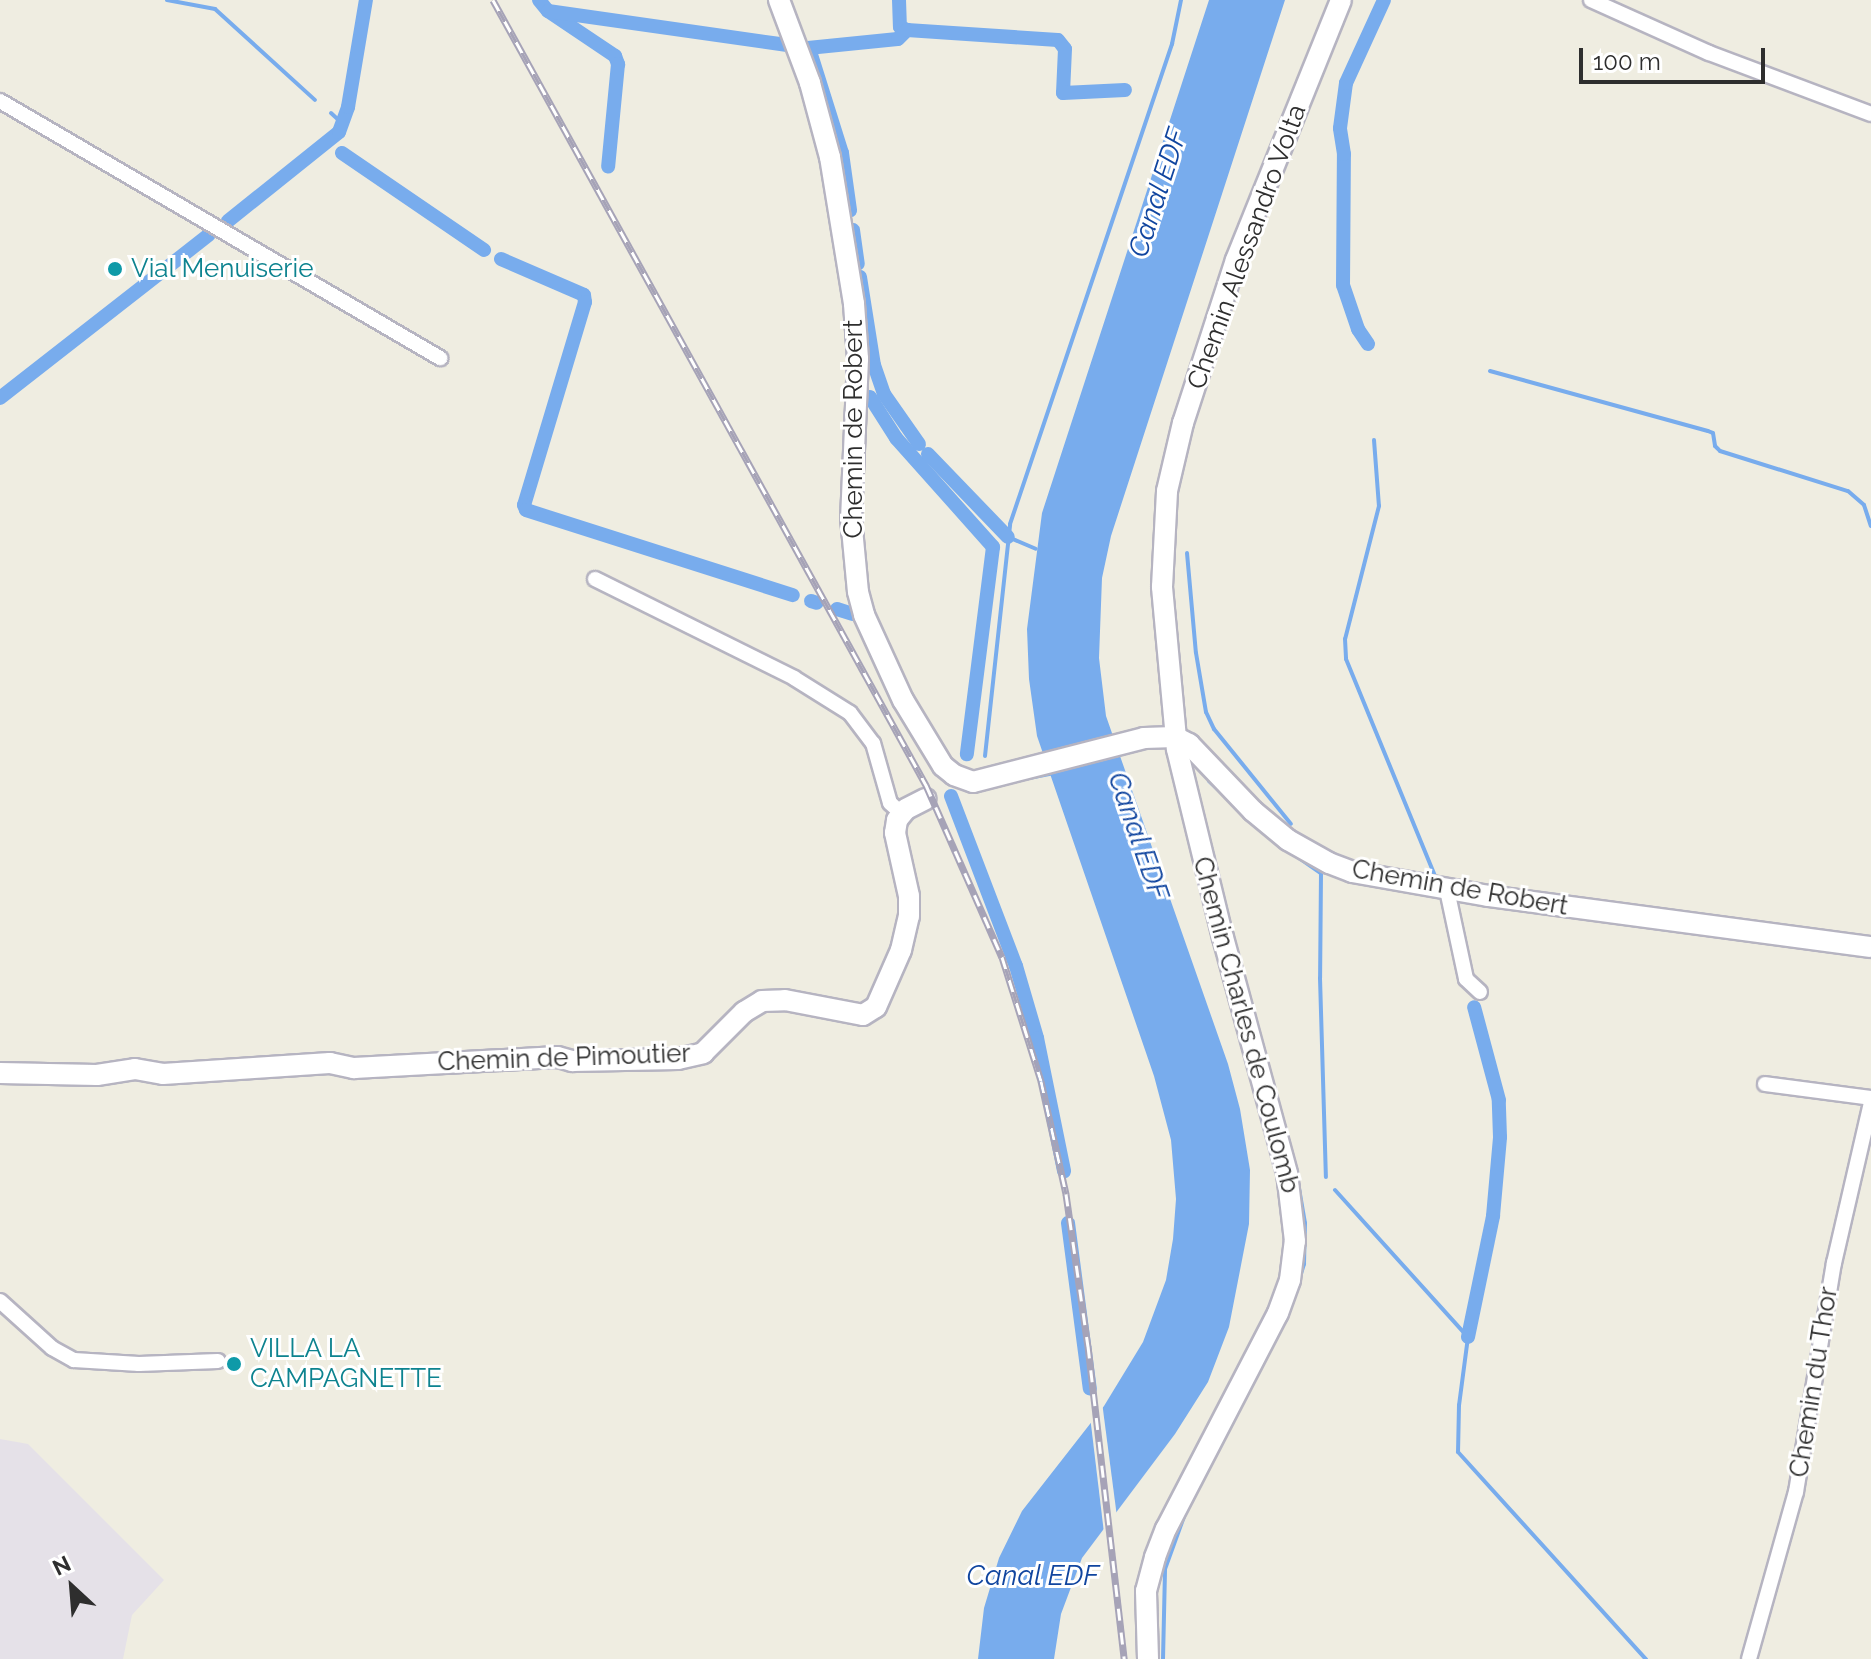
<!DOCTYPE html>
<style>
body{margin:0}
#map{position:relative;width:1871px;height:1659px;overflow:hidden;background:#efede1;font-family:Raleway,sans-serif}
div>[style]{position:absolute}
[style*='--x']{left:calc(var(--x)*1px);top:calc(var(--y)*1px);width:calc(var(--w)*1px);rotate:calc(var(--a)*1deg)}
.industrial>*{inset:0;background:#e5e1e8}
.water>*{inset:0;background:#78aced}
.pier>*{inset:0;background:#efede1}
.stream>*{height:4px;margin:-2px;padding:0 2px;transform-origin:2px;border-radius:2px;background:#78aced}
.canal>*{height:14px;margin:-7px;padding:0 7px;transform-origin:7px;border-radius:7px;background:#78aced}
.roads{filter:drop-shadow(2px 0 #b6b4c1) drop-shadow(-2px 0 #b6b4c1) drop-shadow(0 2px #b6b4c1) drop-shadow(0 -2px #b6b4c1)}
.street>*{height:14px;margin:-7px;padding:0 7px;transform-origin:7px;border-radius:7px;background:#fff}
.secondary>*{height:20px;margin:-10px;padding:0 10px;transform-origin:10px;border-radius:10px;background:#fff}
.rail>*{height:7px;margin-top:-3.5px;transform-origin:0;background:repeating-linear-gradient(90deg,#fff 0 12px,#a6a3b7 0 24px);box-sizing:border-box;border-block:2px solid #a6a3b7}
.dots>*{width:22px;height:22px;translate:-50% -50%;box-sizing:border-box;border:4px solid #fff;border-radius:50%}
span{translate:-50% -50%;white-space:nowrap;text-align:center;line-height:1.15;-webkit-text-stroke:6px #fff;paint-order:stroke}
.street-label{font-size:26px;color:#2e2e2e}
.culture-label{font-size:26px;color:#0d838f}
.left{translate:0 -50%;text-align:left}
.water-label{font-size:28px;color:#10459f;font-style:italic}
.north{position:absolute;left:32px;top:1547px;width:80px;height:80px;-webkit-text-stroke:6px #fff;paint-order:stroke;rotate:334deg;font-size:22px;font-weight:700;line-height:32px;text-align:center;color:#2e2e2e}
.north::after{content:'';display:block;margin:auto;width:28px;height:36px;background:#2e2e2e;clip-path:polygon(50% 0,100% 100%,50% 72%,0 100%)}
.scale{position:absolute;left:1579px;top:48px;width:186px;height:36px;box-sizing:border-box;border:4px solid #2e2e2e;border-top:0;padding-left:10px;font-size:24px;line-height:28px;white-space:nowrap;color:#2e2e2e;-webkit-text-stroke:6px #fff;paint-order:stroke}
</style>
<div id="map">
<div class="industrial">
<i style="clip-path:polygon(0 1439px,28px 1444px,164px 1580px,132px 1615px,123px 1659px,0 1659px)"></i>
</div>
<div class="water">
<i style="clip-path:polygon(1209px 0,1285px 0,1111px 536px,1102px 578px,1099px 658px,1106px 716px,1228px 1064px,1240px 1109px,1250px 1170px,1249px 1224px,1229px 1327px,1208px 1382px,1175px 1434px,1082px 1558px,1061px 1614px,1054px 1659px,978px 1659px,984px 1608px,999px 1558px,1022px 1511px,1104px 1406px,1143px 1342px,1166px 1280px,1173px 1239px,1176px 1199px,1171px 1140px,1154px 1076px,1037px 736px,1029px 679px,1027px 629px,1042px 513px)"></i>
</div>
<div class="pier">
<i style="clip-path:polygon(1102px 1402px,1117px 1517px,1104px 1533px,1090px 1416px)"></i>
</div>
<div class="stream">
<i style="--x:167;--y:0;--w:49;--a:10.6"></i>
<i style="--x:215;--y:9;--w:135;--a:42.3"></i>
<i style="--x:331;--y:113;--w:16;--a:43"></i>
<i style="--x:1490;--y:371;--w:226;--a:15.4"></i>
<i style="--x:1708;--y:431;--w:5;--a:22"></i>
<i style="--x:1713;--y:433;--w:13;--a:81"></i>
<i style="--x:1715;--y:446;--w:7;--a:45"></i>
<i style="--x:1720;--y:451;--w:134;--a:17.4"></i>
<i style="--x:1848;--y:491;--w:21;--a:41"></i>
<i style="--x:1864;--y:505;--w:22;--a:72"></i>
<i style="--x:1374;--y:440;--w:66;--a:85.7"></i>
<i style="--x:1379;--y:506;--w:137;--a:104.3"></i>
<i style="--x:1345;--y:639;--w:20;--a:87"></i>
<i style="--x:1346;--y:659;--w:237;--a:67.7"></i>
<i style="--x:1008;--y:537;--w:30;--a:23"></i>
<i style="--x:1187;--y:553;--w:100;--a:84.9"></i>
<i style="--x:1196;--y:653;--w:60;--a:80.4"></i>
<i style="--x:1206;--y:712;--w:19;--a:65"></i>
<i style="--x:1214;--y:729;--w:122;--a:51"></i>
<i style="--x:985;--y:756;--w:233;--a:-83.8"></i>
<i style="--x:1010;--y:524;--w:507;--a:-71.35"></i>
<i style="--x:1172;--y:44;--w:45;--a:-78.4"></i>
<i style="--x:1019;--y:780;--w:32;--a:-11"></i>
<i style="--x:1209;--y:781;--w:22;--a:43"></i>
<i style="--x:1292;--y:853;--w:35;--a:35"></i>
<i style="--x:1321;--y:873;--w:105;--a:90.5"></i>
<i style="--x:1320;--y:978;--w:199;--a:88.3"></i>
<i style="--x:1268;--y:1067;--w:75;--a:74.5"></i>
<i style="--x:1335;--y:1190;--w:198;--a:47.9"></i>
<i style="--x:1468;--y:1337;--w:69;--a:97.5"></i>
<i style="--x:1459;--y:1405;--w:47;--a:91.2"></i>
<i style="--x:1458;--y:1452;--w:280;--a:47.8"></i>
<i style="--x:1292;--y:1303;--w:41;--a:-72.9"></i>
<i style="--x:1304;--y:1264;--w:41;--a:-88.6"></i>
<i style="--x:1305;--y:1223;--w:53;--a:-99.8"></i>
<i style="--x:1163;--y:1659;--w:90;--a:-88.7"></i>
<i style="--x:1165;--y:1569;--w:62;--a:-70.1"></i>
</div>
<div class="canal">
<i style="--x:539;--y:0;--w:14;--a:51"></i>
<i style="--x:548;--y:11;--w:81;--a:33.9"></i>
<i style="--x:615;--y:56;--w:9;--a:69"></i>
<i style="--x:618;--y:64;--w:103;--a:95.5"></i>
<i style="--x:899;--y:0;--w:27;--a:88"></i>
<i style="--x:900;--y:27;--w:8;--a:23"></i>
<i style="--x:548;--y:11;--w:247;--a:8.1"></i>
<i style="--x:808;--y:48;--w:90;--a:-5.7"></i>
<i style="--x:898;--y:39;--w:13;--a:-45"></i>
<i style="--x:907;--y:30;--w:151;--a:3.8"></i>
<i style="--x:1058;--y:40;--w:11;--a:52"></i>
<i style="--x:1065;--y:49;--w:44;--a:92.6"></i>
<i style="--x:1063;--y:93;--w:62;--a:-2.8"></i>
<i style="--x:809;--y:48;--w:110;--a:72.6"></i>
<i style="--x:842;--y:153;--w:58;--a:82"></i>
<i style="--x:342;--y:153;--w:172;--a:34.3"></i>
<i style="--x:228;--y:221;--w:142;--a:-38.7"></i>
<i style="--x:339;--y:132;--w:27;--a:-70"></i>
<i style="--x:348;--y:107;--w:109;--a:-80.5"></i>
<i style="--x:853;--y:230;--w:34;--a:82"></i>
<i style="--x:501;--y:259;--w:90;--a:23.4"></i>
<i style="--x:584;--y:295;--w:7;--a:82"></i>
<i style="--x:585;--y:302;--w:212;--a:106.7"></i>
<i style="--x:524;--y:505;--w:5;--a:68"></i>
<i style="--x:526;--y:510;--w:280;--a:17.7"></i>
<i style="--x:860;--y:277;--w:89;--a:81"></i>
<i style="--x:874;--y:365;--w:31;--a:71"></i>
<i style="--x:884;--y:394;--w:61;--a:55"></i>
<i style="--x:1368;--y:344;--w:18;--a:-124"></i>
<i style="--x:1358;--y:329;--w:46;--a:-108.8"></i>
<i style="--x:1343;--y:285;--w:131;--a:-89.6"></i>
<i style="--x:1344;--y:154;--w:26;--a:-99"></i>
<i style="--x:1340;--y:128;--w:45;--a:-82.4"></i>
<i style="--x:1346;--y:83;--w:91;--a:-65.4"></i>
<i style="--x:870;--y:397;--w:49;--a:57.6"></i>
<i style="--x:896;--y:438;--w:146;--a:48.3"></i>
<i style="--x:993;--y:547;--w:209;--a:97.2"></i>
<i style="--x:0;--y:398;--w:265;--a:-38"></i>
<i style="--x:928;--y:454;--w:115;--a:46.1"></i>
<i style="--x:811;--y:601;--w:6;--a:18"></i>
<i style="--x:837;--y:609;--w:16;--a:18"></i>
<i style="--x:951;--y:796;--w:182;--a:69.1"></i>
<i style="--x:1016;--y:966;--w:75;--a:73.7"></i>
<i style="--x:1037;--y:1038;--w:136;--a:78.5"></i>
<i style="--x:1068;--y:1223;--w:167;--a:82.5"></i>
<i style="--x:1468;--y:1337;--w:124;--a:-78.3"></i>
<i style="--x:1493;--y:1216;--w:79;--a:-84.9"></i>
<i style="--x:1500;--y:1137;--w:37;--a:-92"></i>
<i style="--x:1499;--y:1100;--w:96;--a:-105"></i>
</div>
<div class="roads">
<div class="street">
<i style="--x:1591;--y:0;--w:129;--a:24.2"></i>
<i style="--x:1709;--y:53;--w:173;--a:20.6"></i>
<i style="--x:0;--y:101;--w:510;--a:30.29"></i>
<i style="--x:595;--y:579;--w:222;--a:26.4"></i>
<i style="--x:794;--y:678;--w:66;--a:32"></i>
<i style="--x:850;--y:713;--w:38;--a:53"></i>
<i style="--x:873;--y:743;--w:62;--a:74.2"></i>
<i style="--x:890;--y:803;--w:15;--a:42"></i>
<i style="--x:1447;--y:890;--w:91;--a:77.9"></i>
<i style="--x:1466;--y:979;--w:19;--a:43"></i>
<i style="--x:1765;--y:1084;--w:107;--a:7.5"></i>
<i style="--x:0;--y:1301;--w:70;--a:42.1"></i>
<i style="--x:52;--y:1348;--w:25;--a:29"></i>
<i style="--x:74;--y:1360;--w:65;--a:3.5"></i>
<i style="--x:139;--y:1364;--w:79;--a:-2.2"></i>
<i style="--x:1749;--y:1659;--w:173;--a:-74.3"></i>
<i style="--x:1796;--y:1492;--w:232;--a:-80.6"></i>
<i style="--x:1834;--y:1263;--w:164;--a:-77"></i>
</div>
<div class="secondary">
<i style="--x:779;--y:0;--w:89;--a:69.5"></i>
<i style="--x:810;--y:83;--w:77;--a:74.9"></i>
<i style="--x:830;--y:157;--w:149;--a:80.7"></i>
<i style="--x:854;--y:304;--w:55;--a:85.8"></i>
<i style="--x:858;--y:359;--w:159;--a:92.5"></i>
<i style="--x:851;--y:518;--w:74;--a:84.6"></i>
<i style="--x:858;--y:592;--w:24;--a:75"></i>
<i style="--x:864;--y:615;--w:94;--a:65.4"></i>
<i style="--x:903;--y:700;--w:77;--a:58.8"></i>
<i style="--x:943;--y:766;--w:14;--a:39"></i>
<i style="--x:954;--y:775;--w:20;--a:20"></i>
<i style="--x:973;--y:782;--w:177;--a:-14.4"></i>
<i style="--x:1144;--y:738;--w:31;--a:-2"></i>
<i style="--x:1175;--y:737;--w:16;--a:27"></i>
<i style="--x:1189;--y:744;--w:93;--a:46.3"></i>
<i style="--x:1253;--y:811;--w:45;--a:39.6"></i>
<i style="--x:1288;--y:840;--w:47;--a:29.3"></i>
<i style="--x:1329;--y:863;--w:25;--a:21"></i>
<i style="--x:1352;--y:872;--w:138;--a:10"></i>
<i style="--x:1488;--y:896;--w:386;--a:7.6"></i>
<i style="--x:0;--y:1073;--w:97;--a:1.2"></i>
<i style="--x:97;--y:1075;--w:38;--a:-9"></i>
<i style="--x:135;--y:1069;--w:28;--a:10"></i>
<i style="--x:163;--y:1074;--w:167;--a:-3.8"></i>
<i style="--x:330;--y:1063;--w:25;--a:12"></i>
<i style="--x:354;--y:1068;--w:204;--a:-3.1"></i>
<i style="--x:558;--y:1057;--w:15;--a:16"></i>
<i style="--x:572;--y:1061;--w:106;--a:-1.1"></i>
<i style="--x:678;--y:1059;--w:26;--a:-13"></i>
<i style="--x:703;--y:1053;--w:58;--a:-45"></i>
<i style="--x:744;--y:1012;--w:21;--a:-31"></i>
<i style="--x:762;--y:1001;--w:23;--a:-2"></i>
<i style="--x:785;--y:1000;--w:79;--a:10.9"></i>
<i style="--x:863;--y:1015;--w:15;--a:-32"></i>
<i style="--x:876;--y:1007;--w:62;--a:-66.3"></i>
<i style="--x:901;--y:950;--w:35;--a:-77"></i>
<i style="--x:909;--y:916;--w:20;--a:-90"></i>
<i style="--x:909;--y:896;--w:65;--a:-102.5"></i>
<i style="--x:895;--y:833;--w:13;--a:-81"></i>
<i style="--x:897;--y:820;--w:14;--a:-51"></i>
<i style="--x:906;--y:809;--w:22;--a:-27"></i>
<i style="--x:1148;--y:1659;--w:68;--a:-91.7"></i>
<i style="--x:1146;--y:1591;--w:35;--a:-75"></i>
<i style="--x:1155;--y:1557;--w:30;--a:-69"></i>
<i style="--x:1166;--y:1529;--w:243;--a:-62.6"></i>
<i style="--x:1278;--y:1313;--w:35;--a:-70"></i>
<i style="--x:1290;--y:1280;--w:39;--a:-83"></i>
<i style="--x:1295;--y:1241;--w:68;--a:-96.7"></i>
<i style="--x:1287;--y:1173;--w:244;--a:-105.2"></i>
<i style="--x:1223;--y:938;--w:195;--a:-103.7"></i>
<i style="--x:1177;--y:749;--w:163;--a:-95.3"></i>
<i style="--x:1162;--y:587;--w:96;--a:-87"></i>
<i style="--x:1167;--y:491;--w:70;--a:-76.8"></i>
<i style="--x:1183;--y:423;--w:171;--a:-72"></i>
<i style="--x:1236;--y:260;--w:280;--a:-68"></i>
</div>
</div>
<div class="rail">
<i style="--x:493;--y:0;--w:897;--a:61.12"></i>
<i style="--x:926;--y:785;--w:188;--a:66.2"></i>
<i style="--x:1002;--y:957;--w:130;--a:72.5"></i>
<i style="--x:1041;--y:1081;--w:116;--a:77.5"></i>
<i style="--x:1066;--y:1194;--w:154;--a:81.8"></i>
<i style="--x:1088;--y:1346;--w:315;--a:83.4"></i>
</div>
<div class="dots">
<i style="left:115px;top:269px;background:#0f9aa8"></i>
<i style="left:234px;top:1364px;background:#0f9aa8"></i>
</div>
<div class="street-label">
<span style="left:1247px;top:247px;rotate:-70deg">Chemin Alessandro Volta</span>
<span style="left:854px;top:429px;rotate:-90deg">Chemin de Robert</span>
<span style="left:1460px;top:888px;rotate:10deg">Chemin de Robert</span>
<span style="left:1246px;top:1025px;rotate:75deg">Chemin Charles de Coulomb</span>
<span style="left:564px;top:1058px;rotate:-2deg">Chemin de Pimoutier</span>
<span style="left:1814px;top:1382px;rotate:-81deg">Chemin du Thor</span>
</div>
<div class="culture-label">
<span class="left" style="left:131px;top:269px">Vial Menuiserie</span>
<span class="left" style="left:250px;top:1364px">VILLA LA<br>CAMPAGNETTE</span>
</div>
<div class="water-label">
<span style="left:1158px;top:193px;rotate:-72deg">Canal EDF</span>
<span style="left:1138px;top:836px;rotate:71deg">Canal EDF</span>
<span style="left:1033px;top:1576px">Canal EDF</span>
</div>
<div class="north">N</div>
<div class="scale">100 m</div>
</div>
